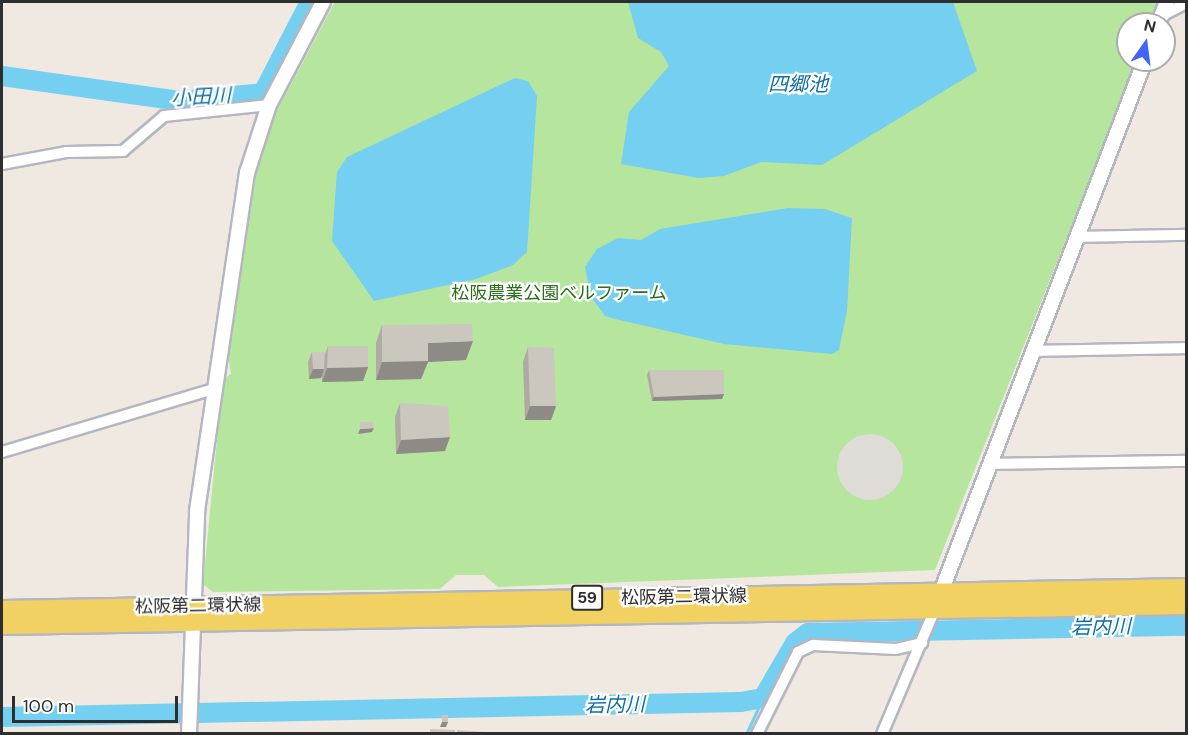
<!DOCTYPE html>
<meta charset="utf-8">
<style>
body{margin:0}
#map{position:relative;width:1188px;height:735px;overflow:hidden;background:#efe9e1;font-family:"DM Sans","Noto Sans JP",sans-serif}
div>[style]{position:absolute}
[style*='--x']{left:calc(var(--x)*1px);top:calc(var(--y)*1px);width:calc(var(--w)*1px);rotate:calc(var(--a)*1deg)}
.green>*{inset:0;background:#b6e59e}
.plaza>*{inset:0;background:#dfdcd8}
.round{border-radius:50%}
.water>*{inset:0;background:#75cff0}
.stream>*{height:3px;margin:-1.5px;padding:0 1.5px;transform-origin:1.5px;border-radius:1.5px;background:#75cff0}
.river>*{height:20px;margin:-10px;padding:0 10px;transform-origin:10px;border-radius:10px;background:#75cff0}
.roads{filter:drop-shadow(2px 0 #b4b7c1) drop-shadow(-2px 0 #b4b7c1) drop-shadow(0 2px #b4b7c1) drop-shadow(0 -2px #b4b7c1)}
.minor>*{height:10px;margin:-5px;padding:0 5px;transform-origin:5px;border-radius:5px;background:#fff}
.tertiary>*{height:14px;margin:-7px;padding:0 7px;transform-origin:7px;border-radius:7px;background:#fff}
.primary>*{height:18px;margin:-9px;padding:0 9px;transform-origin:9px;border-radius:9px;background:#f2d163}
.wall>*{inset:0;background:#afaba4}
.shaded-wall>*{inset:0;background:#8e8b86}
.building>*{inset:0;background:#cbc7bf}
span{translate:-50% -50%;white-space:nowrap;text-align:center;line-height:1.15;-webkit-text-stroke:4.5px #fff;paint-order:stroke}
.shield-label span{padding:2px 4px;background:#fff;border:2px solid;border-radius:4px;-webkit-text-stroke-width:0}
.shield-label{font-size:16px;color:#2e2e2e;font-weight:700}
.park-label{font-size:18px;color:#2c6e1b}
.street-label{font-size:18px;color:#2e2e2e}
.water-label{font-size:20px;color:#0d6fa3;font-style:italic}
.frame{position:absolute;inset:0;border:3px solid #2e2e2e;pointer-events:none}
.north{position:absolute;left:1116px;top:12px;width:60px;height:60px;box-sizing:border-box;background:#fff;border:2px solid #ababab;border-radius:50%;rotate:14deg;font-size:16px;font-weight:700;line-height:24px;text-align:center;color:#2e2e2e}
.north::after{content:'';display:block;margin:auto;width:21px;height:27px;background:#4264fb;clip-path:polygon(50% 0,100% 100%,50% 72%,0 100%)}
.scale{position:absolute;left:12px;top:696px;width:166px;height:27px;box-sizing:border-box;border:3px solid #2e2e2e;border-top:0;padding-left:8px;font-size:18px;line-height:21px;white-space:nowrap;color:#2e2e2e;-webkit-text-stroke:4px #fff;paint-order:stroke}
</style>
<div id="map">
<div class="green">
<i style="clip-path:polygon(335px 2px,1161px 2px,1152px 24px,1128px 24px,1128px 60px,1137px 60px,935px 570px,498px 587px,484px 575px,456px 575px,440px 589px,213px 592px,203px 584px,219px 420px,225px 378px,231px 374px,227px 350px,257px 165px,271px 122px)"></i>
</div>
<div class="plaza">
<i class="round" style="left:837px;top:434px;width:66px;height:66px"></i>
</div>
<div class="water">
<i style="clip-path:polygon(628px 2px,953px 2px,977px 71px,822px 165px,761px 162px,724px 176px,698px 178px,621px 164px,629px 112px,669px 66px,661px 52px,638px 38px)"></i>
<i style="clip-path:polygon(515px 78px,528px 81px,537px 96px,527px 252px,513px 265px,476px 279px,374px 301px,332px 241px,337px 172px,347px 157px)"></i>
<i style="clip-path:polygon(788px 208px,825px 209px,852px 218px,847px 311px,839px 350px,832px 354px,724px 344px,615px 319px,605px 316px,591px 297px,585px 267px,597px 249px,618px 238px,641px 240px,660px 229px)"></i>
</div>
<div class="stream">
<i style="--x:746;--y:734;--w:40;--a:-65"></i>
</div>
<div class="river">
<i style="--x:2;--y:76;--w:179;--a:8"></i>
<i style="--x:179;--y:101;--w:84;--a:-5.4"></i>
<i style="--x:263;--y:93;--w:102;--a:-62.7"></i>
<i style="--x:2;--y:717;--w:739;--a:-1.16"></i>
<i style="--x:741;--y:702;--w:22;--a:-10"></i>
<i style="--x:763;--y:698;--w:64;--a:-59.8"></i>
<i style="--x:795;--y:643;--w:16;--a:-38"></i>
<i style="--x:808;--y:633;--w:374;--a:-1.1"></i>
<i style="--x:1182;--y:626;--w:10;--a:-66"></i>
</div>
<div class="roads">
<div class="minor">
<i style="--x:1161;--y:16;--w:28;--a:-27"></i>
<i style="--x:2;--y:164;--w:65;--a:-10.6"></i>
<i style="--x:66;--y:152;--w:57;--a:-1"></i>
<i style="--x:123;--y:151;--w:54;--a:-40.5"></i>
<i style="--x:164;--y:116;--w:106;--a:-6"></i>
<i style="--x:1078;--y:237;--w:108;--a:-1.1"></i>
<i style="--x:1034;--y:351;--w:152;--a:-1.1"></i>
<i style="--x:2;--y:452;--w:221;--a:-16.6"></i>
<i style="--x:991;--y:464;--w:195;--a:-0.9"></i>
<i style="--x:757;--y:734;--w:92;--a:-63.4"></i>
<i style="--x:798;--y:652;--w:17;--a:-25"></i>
<i style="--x:813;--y:645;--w:83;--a:2.8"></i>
<i style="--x:896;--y:649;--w:27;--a:-13"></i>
<i style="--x:882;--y:734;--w:138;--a:-67"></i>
</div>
<div class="tertiary">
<i style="--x:1158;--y:24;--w:24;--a:-68"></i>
<i style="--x:941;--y:592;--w:570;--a:-69.02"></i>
<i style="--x:189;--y:734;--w:223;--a:-87.9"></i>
<i style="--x:197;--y:511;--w:342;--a:-81.6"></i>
<i style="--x:247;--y:173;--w:71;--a:-72.1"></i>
<i style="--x:269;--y:105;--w:116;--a:-62.3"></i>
</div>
<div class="primary">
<i style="--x:2;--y:610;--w:1184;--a:-1.06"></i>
<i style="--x:2;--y:625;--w:1184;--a:-0.97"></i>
</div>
</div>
<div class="wall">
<i style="clip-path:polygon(382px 325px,466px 360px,428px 362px,421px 379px,376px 380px,376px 343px)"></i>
<i style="clip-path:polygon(328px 346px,368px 367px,363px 381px,322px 382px,322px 376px,321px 378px,309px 379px,308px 362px,312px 352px,325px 354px)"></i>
<i style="clip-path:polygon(528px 347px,556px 406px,551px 420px,525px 420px,523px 362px)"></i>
<i style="clip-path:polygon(649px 370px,724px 394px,722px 399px,652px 401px,647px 375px)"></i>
<i style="clip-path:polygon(400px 403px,445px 451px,396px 454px,395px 417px)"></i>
</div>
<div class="shaded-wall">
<i style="clip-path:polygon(473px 341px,466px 360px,428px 362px,421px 379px,376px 380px,382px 362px,428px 343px)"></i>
<i style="clip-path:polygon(368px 367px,363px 381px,322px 382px,327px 368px)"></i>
<i style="clip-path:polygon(313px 369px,324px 369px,321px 378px,309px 379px)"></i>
<i style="clip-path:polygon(724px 394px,722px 399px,652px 401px,654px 397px)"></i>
<i style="clip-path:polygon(530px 406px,556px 406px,551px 420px,525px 420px)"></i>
<i style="clip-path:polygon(374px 428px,372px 432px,358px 434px,360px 429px)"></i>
<i style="clip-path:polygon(450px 437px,445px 451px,396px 454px,401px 440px)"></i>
<i style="clip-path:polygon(442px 722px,448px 722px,446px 727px,440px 727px)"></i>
</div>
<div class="building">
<i style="clip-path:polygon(472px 324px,473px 341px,428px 343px,428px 361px,382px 362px,382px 325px)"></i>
<i style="clip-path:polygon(328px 346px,368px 346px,368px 367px,327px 368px)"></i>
<i style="clip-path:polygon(528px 347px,554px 348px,556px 406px,530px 406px)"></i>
<i style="clip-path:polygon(312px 352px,325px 352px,324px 369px,313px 369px)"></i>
<i style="clip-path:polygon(649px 370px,724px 370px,724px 394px,654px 397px)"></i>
<i style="clip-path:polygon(400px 403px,448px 406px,450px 437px,401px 440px)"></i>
<i style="clip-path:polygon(360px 422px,373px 422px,374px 428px,360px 429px)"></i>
<i style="clip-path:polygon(442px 715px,448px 715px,448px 722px,442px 722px)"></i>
<i style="clip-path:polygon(430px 729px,455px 730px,455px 734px,430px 734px)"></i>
<i style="clip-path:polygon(457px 730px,486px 732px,486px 734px,457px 734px)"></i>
</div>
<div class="shield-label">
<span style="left:587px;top:598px">59</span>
</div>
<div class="park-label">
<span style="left:559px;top:293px">松阪農業公園ベルファーム</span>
</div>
<div class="street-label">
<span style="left:684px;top:597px;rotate:-1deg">松阪第二環状線</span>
<span style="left:198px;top:606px;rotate:-1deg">松阪第二環状線</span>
</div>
<div class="water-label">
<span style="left:798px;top:84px">四郷池</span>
<span style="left:201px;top:97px;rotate:-3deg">小田川</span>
<span style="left:1101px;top:627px;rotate:-1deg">岩内川</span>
<span style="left:615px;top:705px;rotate:-1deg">岩内川</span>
</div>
<div class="frame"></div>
<div class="north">N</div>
<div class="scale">100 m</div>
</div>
